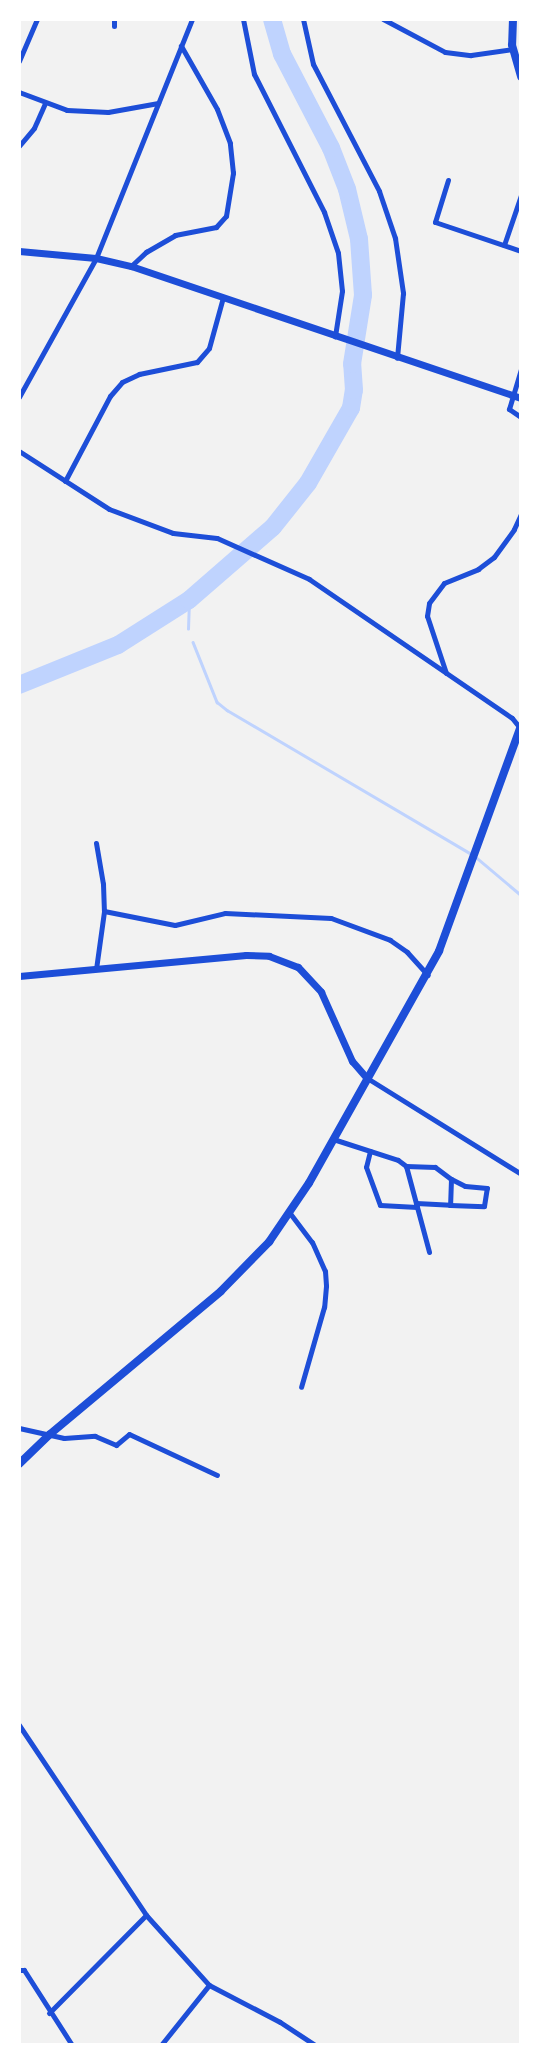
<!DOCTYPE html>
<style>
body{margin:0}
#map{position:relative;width:540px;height:2064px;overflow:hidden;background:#f2f2f2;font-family:"Noto Sans",sans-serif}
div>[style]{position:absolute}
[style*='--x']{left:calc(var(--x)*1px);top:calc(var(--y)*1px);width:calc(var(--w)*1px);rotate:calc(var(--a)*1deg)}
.stream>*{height:2.5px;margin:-1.25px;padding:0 1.25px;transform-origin:1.25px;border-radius:1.25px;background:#bfd3fe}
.river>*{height:18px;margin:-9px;padding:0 9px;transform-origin:9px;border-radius:9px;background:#bfd3fe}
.minor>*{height:5px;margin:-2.5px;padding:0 2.5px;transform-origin:2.5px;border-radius:2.5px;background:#1d4ed8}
.tertiary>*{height:7px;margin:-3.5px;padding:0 3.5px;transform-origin:3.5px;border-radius:3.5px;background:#1d4ed8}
.secondary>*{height:8px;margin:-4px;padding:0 4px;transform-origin:4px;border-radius:4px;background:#1d4ed8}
span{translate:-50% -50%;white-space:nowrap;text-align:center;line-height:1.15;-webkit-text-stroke:6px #fff;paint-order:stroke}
.frame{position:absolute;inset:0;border:21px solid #fff;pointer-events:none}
</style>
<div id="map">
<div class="stream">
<i style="--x:188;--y:629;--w:29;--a:-88"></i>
<i style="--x:193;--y:642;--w:65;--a:68.2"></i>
<i style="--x:217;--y:702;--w:13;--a:39"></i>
<i style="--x:227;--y:710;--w:283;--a:30.5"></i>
<i style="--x:477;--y:858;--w:57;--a:40.1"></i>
</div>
<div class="river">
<i style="--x:19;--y:685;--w:107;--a:-22"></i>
<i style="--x:118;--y:645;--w:84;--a:-32.4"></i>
<i style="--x:189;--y:600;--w:111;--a:-41"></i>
<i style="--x:273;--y:527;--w:56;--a:-51.5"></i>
<i style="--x:308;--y:483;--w:86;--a:-60.2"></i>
<i style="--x:351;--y:408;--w:18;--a:-81"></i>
<i style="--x:354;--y:390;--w:26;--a:-94"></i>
<i style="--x:352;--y:364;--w:70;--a:-80.9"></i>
<i style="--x:363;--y:295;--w:56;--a:-94.1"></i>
<i style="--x:359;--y:239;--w:51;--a:-103.5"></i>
<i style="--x:347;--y:189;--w:44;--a:-111.3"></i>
<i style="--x:331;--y:148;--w:106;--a:-117.5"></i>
<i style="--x:282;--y:54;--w:36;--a:-106"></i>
</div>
<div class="minor">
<i style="--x:243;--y:19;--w:56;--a:78.7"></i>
<i style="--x:254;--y:74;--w:155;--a:63.1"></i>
<i style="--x:324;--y:212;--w:43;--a:71.1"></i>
<i style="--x:338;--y:253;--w:38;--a:84"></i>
<i style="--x:342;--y:291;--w:46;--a:98.8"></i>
<i style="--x:303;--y:19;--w:46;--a:77.5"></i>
<i style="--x:313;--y:64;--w:143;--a:62.5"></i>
<i style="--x:379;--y:191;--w:50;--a:71.2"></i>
<i style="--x:395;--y:238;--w:56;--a:81.7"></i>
<i style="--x:403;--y:293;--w:65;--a:95.3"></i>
<i style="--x:383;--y:19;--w:70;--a:28"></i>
<i style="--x:445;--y:52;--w:26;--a:7"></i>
<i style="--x:471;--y:55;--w:42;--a:-8.1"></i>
<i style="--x:114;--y:26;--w:7;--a:-90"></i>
<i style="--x:19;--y:61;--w:46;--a:-66.8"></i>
<i style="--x:19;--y:92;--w:51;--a:20.6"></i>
<i style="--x:67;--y:110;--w:41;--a:2.8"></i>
<i style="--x:108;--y:112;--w:51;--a:-10.2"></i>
<i style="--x:19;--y:146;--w:23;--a:-50"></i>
<i style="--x:34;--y:128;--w:27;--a:-66"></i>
<i style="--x:448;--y:180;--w:44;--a:107.2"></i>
<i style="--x:435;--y:222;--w:91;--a:18.6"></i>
<i style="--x:504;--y:245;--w:53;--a:-71.2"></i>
<i style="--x:131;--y:266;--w:21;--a:-43"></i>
<i style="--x:146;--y:252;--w:34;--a:-30"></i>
<i style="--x:175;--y:235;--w:42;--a:-11"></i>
<i style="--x:216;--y:227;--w:15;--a:-48"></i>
<i style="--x:226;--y:216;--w:44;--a:-80.8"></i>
<i style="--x:233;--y:173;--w:30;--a:-96"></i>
<i style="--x:230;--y:143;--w:36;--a:-111"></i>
<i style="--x:217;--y:109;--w:73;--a:-119.7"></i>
<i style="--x:521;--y:369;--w:42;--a:106.7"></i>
<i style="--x:509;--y:409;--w:14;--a:34"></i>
<i style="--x:19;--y:397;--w:159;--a:-61"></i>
<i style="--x:96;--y:258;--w:258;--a:-68.1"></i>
<i style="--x:19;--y:451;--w:107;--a:32.8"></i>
<i style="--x:109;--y:509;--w:68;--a:20.6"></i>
<i style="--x:173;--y:533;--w:44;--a:6.5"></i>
<i style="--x:217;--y:538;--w:101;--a:24"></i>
<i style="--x:309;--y:579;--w:246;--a:34.4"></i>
<i style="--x:512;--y:718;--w:14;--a:51"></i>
<i style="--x:65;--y:481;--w:96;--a:-62.1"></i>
<i style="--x:110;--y:396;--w:18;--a:-49"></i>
<i style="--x:122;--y:382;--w:19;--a:-25"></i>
<i style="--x:139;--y:374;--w:59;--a:-11.7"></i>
<i style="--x:197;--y:362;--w:18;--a:-49"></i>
<i style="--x:209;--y:348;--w:53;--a:-74.6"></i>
<i style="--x:446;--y:673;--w:60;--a:-108.4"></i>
<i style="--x:427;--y:616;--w:13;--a:-81"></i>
<i style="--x:429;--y:603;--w:25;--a:-53"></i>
<i style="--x:444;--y:583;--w:37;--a:-22"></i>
<i style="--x:478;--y:569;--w:20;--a:-37"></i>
<i style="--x:494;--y:557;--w:34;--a:-54"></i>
<i style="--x:514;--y:529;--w:17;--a:-65"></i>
<i style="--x:96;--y:843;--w:42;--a:80.3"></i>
<i style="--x:103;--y:884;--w:27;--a:88"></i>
<i style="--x:96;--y:969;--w:59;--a:-82.1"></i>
<i style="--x:104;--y:911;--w:72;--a:11.2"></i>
<i style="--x:175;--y:925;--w:51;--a:-13.5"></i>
<i style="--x:225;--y:913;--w:106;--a:2.7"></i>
<i style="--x:331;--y:918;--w:63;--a:20.4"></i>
<i style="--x:390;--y:940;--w:21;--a:35"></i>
<i style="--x:407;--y:952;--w:31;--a:48"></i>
<i style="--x:367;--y:1078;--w:181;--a:31.9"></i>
<i style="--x:333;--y:1139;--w:68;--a:17.9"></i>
<i style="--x:398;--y:1160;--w:10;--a:37"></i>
<i style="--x:406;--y:1166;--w:29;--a:2"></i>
<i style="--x:435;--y:1167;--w:20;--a:37"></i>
<i style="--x:451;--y:1179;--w:26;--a:92"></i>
<i style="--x:450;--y:1205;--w:34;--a:2"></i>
<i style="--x:484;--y:1206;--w:18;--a:-81"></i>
<i style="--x:487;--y:1188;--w:22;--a:-175"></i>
<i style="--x:465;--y:1186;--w:16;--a:-153"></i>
<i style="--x:370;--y:1151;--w:16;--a:104"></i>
<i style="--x:366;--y:1167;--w:40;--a:69.8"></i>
<i style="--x:380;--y:1205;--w:37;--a:3"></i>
<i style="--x:406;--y:1166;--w:89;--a:75"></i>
<i style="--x:416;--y:1203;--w:34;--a:3"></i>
<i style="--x:289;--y:1212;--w:38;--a:53"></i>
<i style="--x:312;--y:1242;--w:32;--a:66"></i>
<i style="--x:325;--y:1271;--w:15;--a:86"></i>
<i style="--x:326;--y:1286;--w:21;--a:95"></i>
<i style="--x:324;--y:1307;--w:83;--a:106"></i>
<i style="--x:19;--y:1428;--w:46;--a:12.5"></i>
<i style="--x:64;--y:1438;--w:31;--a:-4"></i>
<i style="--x:95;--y:1436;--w:23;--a:23"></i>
<i style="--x:116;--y:1445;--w:17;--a:-40"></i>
<i style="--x:129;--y:1434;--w:97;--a:25"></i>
<i style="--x:19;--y:1725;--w:229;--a:56.2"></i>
<i style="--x:146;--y:1915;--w:94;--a:48"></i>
<i style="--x:209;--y:1985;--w:80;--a:27.5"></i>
<i style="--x:280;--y:2022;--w:42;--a:33.3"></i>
<i style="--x:19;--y:1970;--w:5;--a:0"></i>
<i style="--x:24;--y:1970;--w:89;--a:57.4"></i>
<i style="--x:49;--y:2013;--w:138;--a:-45.3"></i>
<i style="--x:161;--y:2045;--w:77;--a:-51.3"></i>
</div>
<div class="tertiary">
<i style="--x:19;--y:251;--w:77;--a:5.2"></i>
<i style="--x:96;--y:258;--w:36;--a:13"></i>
<i style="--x:131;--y:266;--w:412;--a:18.7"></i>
<i style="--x:19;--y:976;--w:228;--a:-5.3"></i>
<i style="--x:246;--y:955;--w:23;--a:2"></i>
<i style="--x:269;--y:956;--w:31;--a:21"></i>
<i style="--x:298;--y:967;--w:34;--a:47"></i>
<i style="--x:321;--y:992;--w:76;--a:65.8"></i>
<i style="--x:352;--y:1061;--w:23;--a:49"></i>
</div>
<div class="secondary">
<i style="--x:513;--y:19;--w:26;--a:92"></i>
<i style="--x:512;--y:45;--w:33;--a:74"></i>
<i style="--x:19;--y:1464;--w:42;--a:-44"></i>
<i style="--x:49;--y:1435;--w:224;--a:-39.9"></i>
<i style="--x:221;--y:1291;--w:69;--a:-45.6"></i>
<i style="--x:269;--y:1242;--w:71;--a:-55.9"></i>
<i style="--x:309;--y:1183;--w:266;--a:-60.7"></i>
<i style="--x:439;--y:951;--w:239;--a:-70"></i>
</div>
<div class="frame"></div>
</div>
